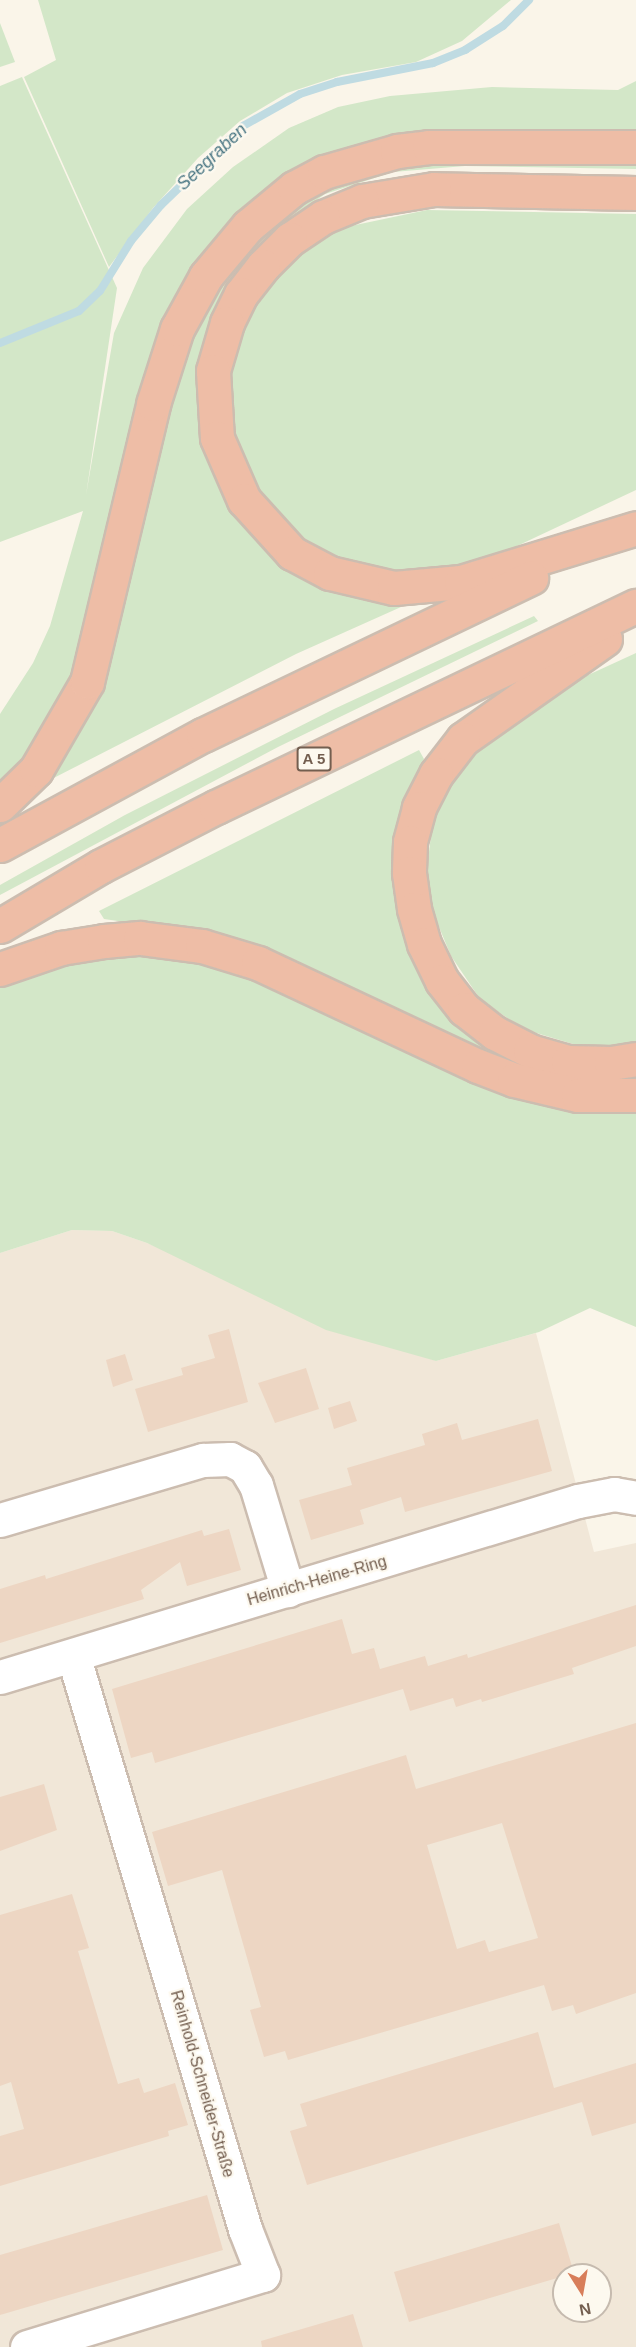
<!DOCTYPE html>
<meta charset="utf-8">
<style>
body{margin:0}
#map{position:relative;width:636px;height:2347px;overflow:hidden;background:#faf5e9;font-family:Helvetica,sans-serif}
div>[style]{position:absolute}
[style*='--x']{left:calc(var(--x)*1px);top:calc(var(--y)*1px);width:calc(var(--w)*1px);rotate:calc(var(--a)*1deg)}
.residential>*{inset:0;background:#f1e7d8}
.green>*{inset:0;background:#d3e7c8}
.stream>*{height:8px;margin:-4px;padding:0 4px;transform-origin:4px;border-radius:4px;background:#bfdbe2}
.building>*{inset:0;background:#edd6c3}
.roads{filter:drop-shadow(2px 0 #ccbdb0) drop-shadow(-2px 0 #ccbdb0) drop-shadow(0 2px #ccbdb0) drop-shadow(0 -2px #ccbdb0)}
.minor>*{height:33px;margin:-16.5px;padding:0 16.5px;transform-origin:16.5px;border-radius:16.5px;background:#fff}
.highway>*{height:33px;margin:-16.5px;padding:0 16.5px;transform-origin:16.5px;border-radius:16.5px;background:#eebda6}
span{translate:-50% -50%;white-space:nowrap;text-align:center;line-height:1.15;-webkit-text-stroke:4.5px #fdf9ef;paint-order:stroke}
.shield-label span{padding:2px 4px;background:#fdf9ef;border:2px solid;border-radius:4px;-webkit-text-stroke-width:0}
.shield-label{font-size:15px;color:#735e4f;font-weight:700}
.street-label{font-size:16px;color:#735e4f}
.water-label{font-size:18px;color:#4b7784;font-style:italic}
.north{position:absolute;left:552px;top:2263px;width:60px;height:60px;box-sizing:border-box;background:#fdf9ef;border:2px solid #c6bbaf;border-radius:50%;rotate:169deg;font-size:16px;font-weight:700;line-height:24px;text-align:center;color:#735e4f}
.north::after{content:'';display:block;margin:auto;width:21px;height:27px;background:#d87e5a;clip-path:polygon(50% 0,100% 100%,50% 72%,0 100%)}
</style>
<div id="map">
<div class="residential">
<i style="clip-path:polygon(evenodd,72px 1230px,112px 1231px,147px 1243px,436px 1361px,536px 1333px,594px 1552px,636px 1543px,636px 2347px,0 2347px,0 1253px,72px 1230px,564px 2275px,600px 2275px,600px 2311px,564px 2311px,564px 2275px)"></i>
</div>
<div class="green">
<i style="clip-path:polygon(38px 0,511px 0,462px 41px,416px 62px,342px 75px,287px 93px,240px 121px,198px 158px,153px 208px,109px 267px,24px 77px,56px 60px)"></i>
<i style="clip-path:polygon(0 23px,15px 62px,0 67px)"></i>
<i style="clip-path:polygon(22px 77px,117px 288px,86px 495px,114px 333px,143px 268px,187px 209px,233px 167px,289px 128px,338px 107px,390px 96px,492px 87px,618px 90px,636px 81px,636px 136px,404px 135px,317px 158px,157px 340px,132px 423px,71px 681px,24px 762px,0 789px,0 714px,33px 663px,50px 626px,83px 511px,0 542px,0 86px)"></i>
<i style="clip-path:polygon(636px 161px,636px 169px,465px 166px,393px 172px,325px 194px,277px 229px,240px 271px,218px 479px,227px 504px,267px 550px,330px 589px,401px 607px,296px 654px,40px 785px,188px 336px,219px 282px,259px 234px,320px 186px,396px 163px)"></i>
<i style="clip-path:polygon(427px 210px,636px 214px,636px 490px,500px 554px,438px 570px,392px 572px,326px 555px,292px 530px,258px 493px,234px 435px,231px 362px,254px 303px,288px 260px,321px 237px,341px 228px)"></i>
<i style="clip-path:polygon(534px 616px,538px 621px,278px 747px,0 895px,0 885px,125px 815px,334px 709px)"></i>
<i style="clip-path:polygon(636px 653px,636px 1043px,606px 1047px,573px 1044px,523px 1029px,480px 999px,451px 956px,432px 910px,426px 875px,433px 820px,455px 772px,491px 733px,536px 699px)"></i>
<i style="clip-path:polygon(419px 750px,424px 759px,403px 806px,394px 878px,402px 933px,420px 971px,447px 1008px,636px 1070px,636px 1078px,614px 1080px,526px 1068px,201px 933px,104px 919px,99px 911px)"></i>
<i style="clip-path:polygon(129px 952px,201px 960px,636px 1109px,636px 1327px,590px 1308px,539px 1332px,436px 1361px,326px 1330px,147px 1243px,112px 1231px,72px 1230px,0 1253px,0 984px,25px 971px)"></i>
</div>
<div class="stream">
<i style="--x:0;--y:343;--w:85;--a:-22.1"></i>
<i style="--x:79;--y:311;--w:29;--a:-44"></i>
<i style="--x:100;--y:291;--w:59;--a:-58.2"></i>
<i style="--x:131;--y:241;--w:47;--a:-50.2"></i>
<i style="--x:161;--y:205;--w:114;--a:-43.9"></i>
<i style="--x:243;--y:126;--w:65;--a:-29.3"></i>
<i style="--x:300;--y:94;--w:39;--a:-18"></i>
<i style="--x:337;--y:82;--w:98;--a:-11.2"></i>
<i style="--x:433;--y:63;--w:35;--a:-22"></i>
<i style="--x:465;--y:50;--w:45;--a:-32.3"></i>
<i style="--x:503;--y:26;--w:37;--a:-45"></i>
</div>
<div class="building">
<i style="clip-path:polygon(229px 1329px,248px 1402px,148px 1432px,135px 1389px,183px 1375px,181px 1368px,215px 1358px,208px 1335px)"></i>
<i style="clip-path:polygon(125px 1354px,133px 1380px,113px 1387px,106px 1360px)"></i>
<i style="clip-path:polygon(306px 1368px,319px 1409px,275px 1423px,258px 1383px)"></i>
<i style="clip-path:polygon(350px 1401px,357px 1421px,334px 1429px,328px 1408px)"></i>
<i style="clip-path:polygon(538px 1419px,552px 1471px,405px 1512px,401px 1497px,360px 1510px,364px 1524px,311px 1540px,299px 1500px,352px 1485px,347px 1468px,425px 1445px,422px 1434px,457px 1423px,462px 1440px)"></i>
<i style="clip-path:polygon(229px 1529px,241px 1570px,187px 1586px,180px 1562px,141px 1590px,144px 1599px,0 1643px,0 1589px,45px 1575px,46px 1579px,202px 1530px,204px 1536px)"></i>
<i style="clip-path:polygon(636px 1605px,636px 1646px,572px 1668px,574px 1674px,482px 1702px,481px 1699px,456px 1707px,453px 1698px,410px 1711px,403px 1689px,155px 1763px,152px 1752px,131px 1758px,112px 1689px,342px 1619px,352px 1654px,374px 1648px,380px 1669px,425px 1656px,428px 1666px,467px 1654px,468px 1658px)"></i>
<i style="clip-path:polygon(evenodd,636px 1723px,636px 1993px,576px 2014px,573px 2005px,552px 2011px,544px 1985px,288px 2060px,285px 2051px,264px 2057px,250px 2010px,261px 2007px,222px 1870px,168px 1886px,152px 1832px,406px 1755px,416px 1789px,636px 1723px,502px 1823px,538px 1938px,489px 1952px,485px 1940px,457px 1949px,427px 1845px,502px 1823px)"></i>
<i style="clip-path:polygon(44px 1784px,57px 1830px,0 1851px,0 1797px)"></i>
<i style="clip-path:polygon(72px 1894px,89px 1948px,78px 1951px,118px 2084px,139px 2078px,144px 2093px,175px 2083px,188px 2125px,168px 2131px,169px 2136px,0 2186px,0 2136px,24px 2129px,11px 2082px,0 2086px,0 1915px)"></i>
<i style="clip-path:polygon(538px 2032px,554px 2088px,636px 2063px,636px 2123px,592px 2136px,582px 2102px,307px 2185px,290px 2131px,307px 2126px,300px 2104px)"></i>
<i style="clip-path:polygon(207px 2195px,223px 2250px,0 2315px,0 2255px)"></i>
<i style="clip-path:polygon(559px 2223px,574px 2273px,409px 2322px,394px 2272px)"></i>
<i style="clip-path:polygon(353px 2314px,363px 2347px,262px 2347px,261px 2341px)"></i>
</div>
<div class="roads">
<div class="minor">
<i style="--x:0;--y:1520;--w:212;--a:-16.5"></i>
<i style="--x:203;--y:1460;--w:27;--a:-2"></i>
<i style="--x:230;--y:1459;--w:17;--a:28"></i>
<i style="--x:245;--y:1467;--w:21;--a:59"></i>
<i style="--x:256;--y:1485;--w:110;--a:73.1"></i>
<i style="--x:0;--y:1677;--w:604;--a:-16.94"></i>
<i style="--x:578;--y:1501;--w:37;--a:-11"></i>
<i style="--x:614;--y:1494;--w:22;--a:10"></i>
<i style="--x:27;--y:2347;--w:247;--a:-17"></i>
<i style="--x:263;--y:2275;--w:49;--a:-111.4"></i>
<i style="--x:245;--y:2229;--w:599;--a:-106.68"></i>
</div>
<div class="highway">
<i style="--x:636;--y:193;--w:202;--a:-178.9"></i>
<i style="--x:434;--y:189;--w:73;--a:170.5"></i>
<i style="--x:362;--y:201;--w:42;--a:157.7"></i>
<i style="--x:323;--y:217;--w:40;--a:146"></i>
<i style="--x:290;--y:239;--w:38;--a:135"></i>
<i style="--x:263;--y:266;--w:36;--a:128"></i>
<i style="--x:241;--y:294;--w:32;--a:116"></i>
<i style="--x:227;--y:323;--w:50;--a:106.3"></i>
<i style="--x:213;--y:371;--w:67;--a:86.6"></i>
<i style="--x:217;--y:438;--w:68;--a:66.5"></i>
<i style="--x:244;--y:500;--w:72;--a:47.8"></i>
<i style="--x:292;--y:553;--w:43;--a:27.8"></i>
<i style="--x:330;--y:573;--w:66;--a:13.2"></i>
<i style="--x:394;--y:588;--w:67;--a:-5.1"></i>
<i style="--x:461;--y:582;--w:183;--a:-17.1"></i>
<i style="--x:605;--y:639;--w:174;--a:144.8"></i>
<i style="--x:463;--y:739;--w:44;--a:127.6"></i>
<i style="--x:436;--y:774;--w:38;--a:117"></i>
<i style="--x:419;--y:808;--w:35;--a:105"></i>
<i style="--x:410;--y:842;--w:31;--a:92"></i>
<i style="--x:409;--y:873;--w:36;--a:82"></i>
<i style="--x:414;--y:909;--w:36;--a:74"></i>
<i style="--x:424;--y:944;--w:41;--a:64.1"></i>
<i style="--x:442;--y:981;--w:36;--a:52"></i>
<i style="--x:464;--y:1009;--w:39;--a:38"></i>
<i style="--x:495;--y:1033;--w:39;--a:27"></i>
<i style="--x:530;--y:1051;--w:40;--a:16"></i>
<i style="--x:568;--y:1062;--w:43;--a:1.3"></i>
<i style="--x:611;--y:1063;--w:25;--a:-9"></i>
<i style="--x:0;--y:805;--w:50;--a:-44.2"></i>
<i style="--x:36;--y:770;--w:102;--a:-59.9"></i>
<i style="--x:87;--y:682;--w:286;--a:-76.6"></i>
<i style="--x:153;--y:404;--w:79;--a:-72.3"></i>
<i style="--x:177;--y:329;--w:60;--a:-61.3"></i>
<i style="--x:206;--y:276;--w:65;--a:-50"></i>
<i style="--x:248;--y:226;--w:60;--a:-39.6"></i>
<i style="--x:294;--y:188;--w:34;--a:-28"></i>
<i style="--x:324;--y:172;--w:76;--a:-16"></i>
<i style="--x:397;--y:151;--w:32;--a:-7"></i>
<i style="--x:429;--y:147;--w:207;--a:0"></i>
<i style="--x:0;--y:845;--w:231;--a:-28.5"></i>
<i style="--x:203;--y:735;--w:364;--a:-25.6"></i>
<i style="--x:0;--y:926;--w:117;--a:-30.7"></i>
<i style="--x:101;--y:866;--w:129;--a:-27.2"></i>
<i style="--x:216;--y:807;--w:466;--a:-25.6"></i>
<i style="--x:0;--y:969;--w:65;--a:-19"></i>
<i style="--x:61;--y:948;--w:44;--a:-9.2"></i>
<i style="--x:104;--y:941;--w:36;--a:-5"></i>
<i style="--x:140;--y:938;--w:63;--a:7.4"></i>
<i style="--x:202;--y:946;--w:59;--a:16.9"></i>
<i style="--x:258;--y:963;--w:243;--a:25.1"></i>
<i style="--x:478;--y:1066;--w:39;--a:21"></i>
<i style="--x:514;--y:1080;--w:66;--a:13.2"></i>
<i style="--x:578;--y:1095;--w:58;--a:0"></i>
</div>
</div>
<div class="shield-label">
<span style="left:314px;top:759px">A 5</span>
</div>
<div class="street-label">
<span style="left:317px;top:1581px;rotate:-16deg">Heinrich-Heine-Ring</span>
<span style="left:202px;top:2084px;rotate:74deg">Reinhold-Schneider-Straße</span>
</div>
<div class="water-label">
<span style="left:212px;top:157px;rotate:-43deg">Seegraben</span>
</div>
<div class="north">N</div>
</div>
